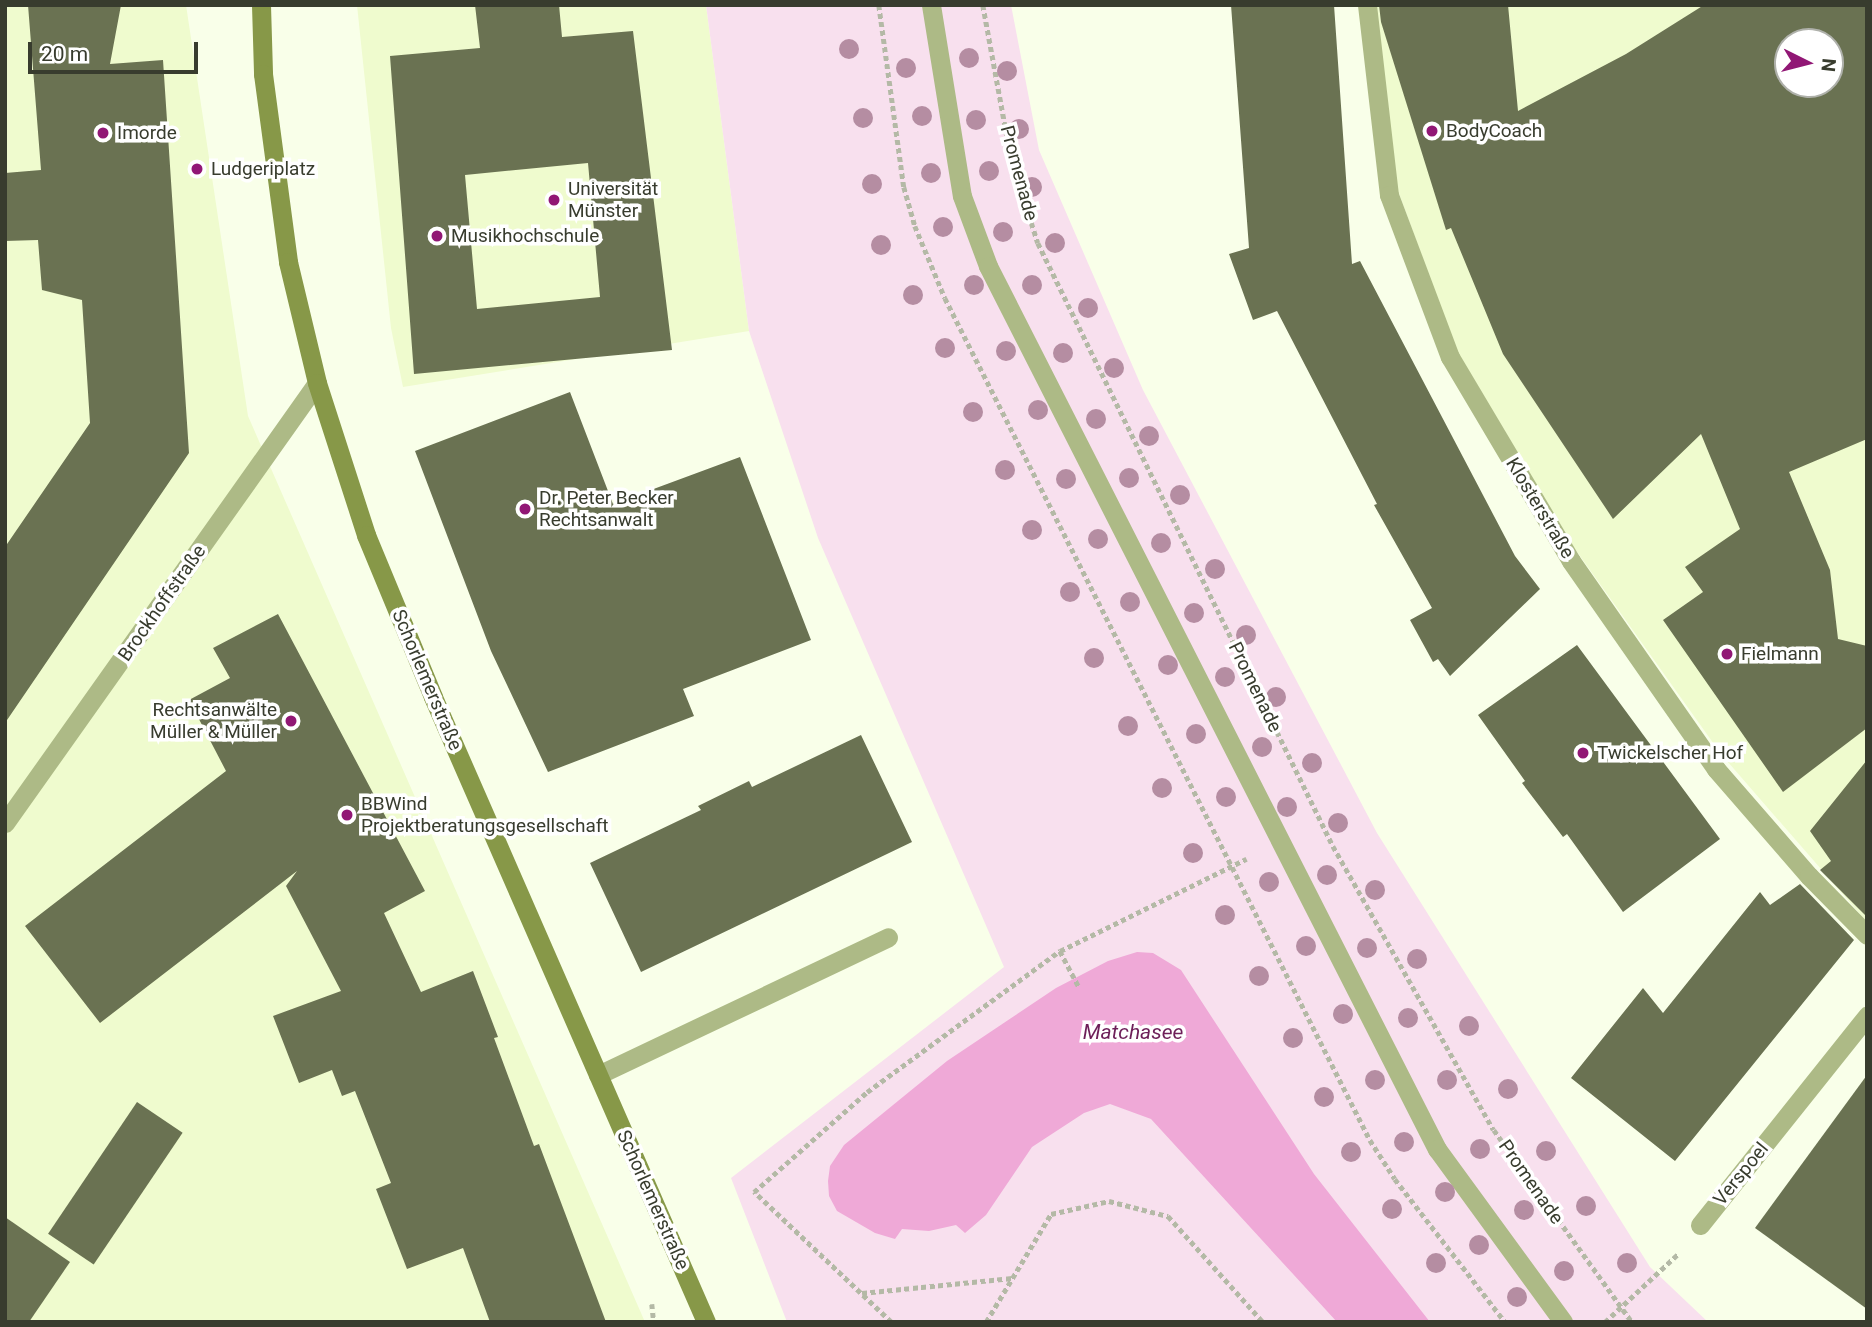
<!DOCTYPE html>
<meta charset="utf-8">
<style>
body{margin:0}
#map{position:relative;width:1872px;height:1327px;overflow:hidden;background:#f9ffe9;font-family:Roboto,sans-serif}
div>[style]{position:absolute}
.built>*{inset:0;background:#effbce}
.green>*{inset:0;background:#f8e0ee}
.water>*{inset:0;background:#efa9d7}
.building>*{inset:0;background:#6a7252;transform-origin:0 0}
.path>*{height:4.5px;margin-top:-2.25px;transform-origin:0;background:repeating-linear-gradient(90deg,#b4b9a6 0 5px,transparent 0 8.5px)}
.service>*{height:19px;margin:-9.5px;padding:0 9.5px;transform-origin:9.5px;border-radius:9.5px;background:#adba86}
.minor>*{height:19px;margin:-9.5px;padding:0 9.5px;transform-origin:9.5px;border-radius:9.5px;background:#adba86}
.secondary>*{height:19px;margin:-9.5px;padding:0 9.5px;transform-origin:9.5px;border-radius:9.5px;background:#879848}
.trees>*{width:20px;height:20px;margin:-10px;border-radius:50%;background:#b58da2}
.dots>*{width:19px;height:19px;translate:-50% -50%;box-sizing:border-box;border:4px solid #fff;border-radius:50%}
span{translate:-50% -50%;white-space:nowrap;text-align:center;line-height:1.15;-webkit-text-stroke:7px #fff;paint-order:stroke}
.poi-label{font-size:19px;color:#383c2e}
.left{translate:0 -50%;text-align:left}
.right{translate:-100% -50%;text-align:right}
.street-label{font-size:19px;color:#383c2e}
.water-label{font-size:21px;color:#6d1f59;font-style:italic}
.frame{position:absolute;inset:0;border:7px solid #383c2e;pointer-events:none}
.north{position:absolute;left:1774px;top:28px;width:70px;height:70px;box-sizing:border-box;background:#fff;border:2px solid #afb1ab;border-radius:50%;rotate:96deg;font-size:19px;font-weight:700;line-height:28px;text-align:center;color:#383c2e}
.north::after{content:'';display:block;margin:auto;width:24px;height:32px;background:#911775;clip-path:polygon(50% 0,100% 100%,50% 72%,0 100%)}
.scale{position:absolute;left:28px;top:42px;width:170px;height:32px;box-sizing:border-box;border:4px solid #383c2e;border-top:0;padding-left:9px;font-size:21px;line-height:24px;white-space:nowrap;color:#383c2e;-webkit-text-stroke:5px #fff;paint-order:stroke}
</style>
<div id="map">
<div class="built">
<div style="clip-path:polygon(5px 5px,186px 5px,248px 416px,645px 1322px,5px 1322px)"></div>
<div style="clip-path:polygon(357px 5px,706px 5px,749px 331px,403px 387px,391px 328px)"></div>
<div style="clip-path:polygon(evenodd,1376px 5px,1867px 5px,1867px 922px,1721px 754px,1575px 549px,1456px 349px,1397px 188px,1376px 5px,1788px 42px,1830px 42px,1830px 84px,1788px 84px,1788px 42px)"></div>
</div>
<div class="green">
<div style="clip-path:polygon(706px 5px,1011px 5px,1039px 150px,1143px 390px,1377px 833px,1650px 1267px,1708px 1322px,787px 1322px,731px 1178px,1004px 967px,818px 538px,749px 331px)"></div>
</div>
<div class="water">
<div style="clip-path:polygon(1137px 952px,1153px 953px,1181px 970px,1314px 1174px,1430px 1322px,1337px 1322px,1151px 1119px,1110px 1104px,1084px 1113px,1032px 1147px,986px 1215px,965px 1233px,956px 1225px,929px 1231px,902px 1229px,895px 1239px,875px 1233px,837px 1211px,829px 1196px,828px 1181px,830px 1166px,844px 1145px,947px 1061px,1056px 988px,1108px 961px)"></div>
</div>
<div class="building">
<div style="clip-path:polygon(28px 5px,121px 5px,110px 64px,163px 60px,189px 453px,5px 723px,5px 547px,90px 423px,82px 300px,42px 290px,38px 240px,5px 241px,5px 173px,41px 170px)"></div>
<div style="clip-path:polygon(evenodd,475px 5px,559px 5px,562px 37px,633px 31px,672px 350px,414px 374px,390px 56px,480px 48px,475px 5px,588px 163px,600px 297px,477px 309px,465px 175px,588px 163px)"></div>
<div style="clip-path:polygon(1231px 5px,1334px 5px,1352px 264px,1360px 261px,1515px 556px,1540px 589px,1450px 676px,1438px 659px,1433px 662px,1410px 620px,1432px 608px,1374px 505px,1377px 504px,1277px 311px,1253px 320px,1229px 254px,1249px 248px)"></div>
<div style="clip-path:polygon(evenodd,1379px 5px,1508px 5px,1518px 111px,1626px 54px,1704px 5px,1867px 5px,1867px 439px,1789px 472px,1830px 570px,1838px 639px,1867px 646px,1867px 728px,1783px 792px,1663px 620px,1703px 592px,1685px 567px,1740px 529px,1701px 434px,1613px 519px,1503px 354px,1451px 228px,1446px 230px,1381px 22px,1379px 5px,1788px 42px,1830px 42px,1830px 84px,1788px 84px,1788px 42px)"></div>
<div style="clip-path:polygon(570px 392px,613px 504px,740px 457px,811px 640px,683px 689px,694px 716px,548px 772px,491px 651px,415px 451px)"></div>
<div style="clip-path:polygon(278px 614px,425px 891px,384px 913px,421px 992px,473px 971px,498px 1037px,494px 1038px,534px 1146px,539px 1144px,606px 1322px,490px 1322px,463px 1248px,407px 1269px,376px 1189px,391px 1183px,355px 1091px,342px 1096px,332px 1070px,299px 1083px,273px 1016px,341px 991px,286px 886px,297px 871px,100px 1023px,25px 926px,226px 771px,189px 700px,230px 678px,213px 648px)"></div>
<div style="clip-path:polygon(1577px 645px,1720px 839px,1623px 912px,1567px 834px,1563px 837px,1522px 783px,1525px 781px,1478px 715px)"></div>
<div style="clip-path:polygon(861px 735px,912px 842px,641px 972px,590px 863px,701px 810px,698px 806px,749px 781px,752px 787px)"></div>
<div style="clip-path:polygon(1867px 760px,1867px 917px,1820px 870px,1831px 861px,1810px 831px)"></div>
<div style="clip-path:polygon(1800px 884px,1854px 940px,1675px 1161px,1571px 1078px,1643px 988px,1663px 1013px,1760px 892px,1770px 905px)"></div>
<div style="clip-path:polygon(1867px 1075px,1867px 1309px,1755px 1228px)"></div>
<div style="left:137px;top:1102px;width:55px;height:159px;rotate:34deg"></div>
<div style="clip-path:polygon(5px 1217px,70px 1262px,29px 1322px,5px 1322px)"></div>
</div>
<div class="path">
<div style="left:879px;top:5px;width:184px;rotate:82.2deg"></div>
<div style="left:904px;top:187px;width:41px;rotate:74.2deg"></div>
<div style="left:915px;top:226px;width:78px;rotate:67.4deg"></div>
<div style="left:945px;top:298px;width:943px;rotate:63.22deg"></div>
<div style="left:1370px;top:1140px;width:46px;rotate:57.3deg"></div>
<div style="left:1395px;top:1179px;width:180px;rotate:52.4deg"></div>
<div style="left:983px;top:5px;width:156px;rotate:79.6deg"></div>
<div style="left:1011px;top:158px;width:89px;rotate:72.4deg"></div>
<div style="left:1038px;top:243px;width:671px;rotate:63.93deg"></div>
<div style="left:1333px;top:846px;width:326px;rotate:60.5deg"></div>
<div style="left:1494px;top:1130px;width:236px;rotate:54.3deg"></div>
<div style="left:1060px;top:951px;width:41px;rotate:62.2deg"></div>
<div style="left:862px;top:1293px;width:151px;rotate:-5.7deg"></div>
<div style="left:652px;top:1304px;width:18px;rotate:84deg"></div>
<div style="left:891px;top:1322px;width:189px;rotate:-136.5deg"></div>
<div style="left:754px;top:1192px;width:151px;rotate:-41.5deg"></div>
<div style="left:867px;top:1092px;width:239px;rotate:-36.2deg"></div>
<div style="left:1060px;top:951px;width:208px;rotate:-26.3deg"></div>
<div style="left:986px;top:1322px;width:126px;rotate:-59deg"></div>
<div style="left:1051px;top:1214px;width:59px;rotate:-12.6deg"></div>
<div style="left:1109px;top:1201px;width:61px;rotate:14.3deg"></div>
<div style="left:1168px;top:1216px;width:142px;rotate:48.1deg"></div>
<div style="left:1605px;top:1322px;width:100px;rotate:-43deg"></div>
</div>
<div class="service">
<div style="left:931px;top:5px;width:193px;rotate:80.8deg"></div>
<div style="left:962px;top:196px;width:75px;rotate:69.6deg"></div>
<div style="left:988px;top:266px;width:991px;rotate:63.05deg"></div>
<div style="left:1437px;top:1149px;width:214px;rotate:53.9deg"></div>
<div style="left:598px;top:1075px;width:321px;rotate:-25.4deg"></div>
</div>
<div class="minor">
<div style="left:1367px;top:5px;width:191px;rotate:83.4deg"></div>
<div style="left:1389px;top:195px;width:173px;rotate:69.4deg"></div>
<div style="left:1450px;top:357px;width:237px;rotate:59.3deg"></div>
<div style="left:1571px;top:561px;width:254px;rotate:55.1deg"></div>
<div style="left:1716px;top:769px;width:142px;rotate:49deg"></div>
<div style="left:1809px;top:876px;width:83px;rotate:45.5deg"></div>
<div style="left:5px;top:823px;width:539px;rotate:-54.66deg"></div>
<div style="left:1700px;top:1225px;width:268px;rotate:-51.4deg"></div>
</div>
<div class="secondary">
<div style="left:261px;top:5px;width:69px;rotate:88.3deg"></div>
<div style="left:263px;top:74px;width:190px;rotate:82.4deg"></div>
<div style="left:288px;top:262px;width:124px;rotate:76.5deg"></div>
<div style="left:317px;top:383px;width:160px;rotate:72.1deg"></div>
<div style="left:366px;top:535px;width:175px;rotate:67.5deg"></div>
<div style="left:433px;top:697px;width:682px;rotate:66.4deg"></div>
</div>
<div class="trees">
<div style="left:849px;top:49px"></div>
<div style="left:969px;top:58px"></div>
<div style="left:906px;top:68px"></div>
<div style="left:1007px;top:71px"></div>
<div style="left:922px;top:116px"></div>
<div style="left:863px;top:118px"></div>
<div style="left:976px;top:120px"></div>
<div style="left:1019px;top:129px"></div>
<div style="left:989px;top:171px"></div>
<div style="left:931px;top:173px"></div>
<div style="left:872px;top:184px"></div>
<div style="left:1032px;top:187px"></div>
<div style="left:943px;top:227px"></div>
<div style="left:1003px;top:232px"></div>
<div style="left:1055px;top:243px"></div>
<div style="left:881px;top:245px"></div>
<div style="left:974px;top:285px"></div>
<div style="left:1032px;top:285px"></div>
<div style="left:913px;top:295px"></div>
<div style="left:1088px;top:308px"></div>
<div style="left:945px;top:348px"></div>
<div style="left:1006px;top:351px"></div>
<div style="left:1063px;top:353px"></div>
<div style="left:1114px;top:368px"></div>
<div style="left:1038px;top:410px"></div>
<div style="left:973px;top:412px"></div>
<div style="left:1096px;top:419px"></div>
<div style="left:1149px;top:436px"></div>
<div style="left:1005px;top:470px"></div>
<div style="left:1129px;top:478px"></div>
<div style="left:1066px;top:479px"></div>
<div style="left:1180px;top:495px"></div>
<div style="left:1032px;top:530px"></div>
<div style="left:1098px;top:539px"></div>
<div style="left:1161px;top:543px"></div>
<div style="left:1215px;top:569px"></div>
<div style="left:1070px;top:592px"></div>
<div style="left:1130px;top:602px"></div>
<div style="left:1194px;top:613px"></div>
<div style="left:1246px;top:635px"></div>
<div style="left:1094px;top:658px"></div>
<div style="left:1168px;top:665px"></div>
<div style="left:1225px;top:677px"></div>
<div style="left:1276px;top:697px"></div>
<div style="left:1128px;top:726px"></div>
<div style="left:1196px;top:734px"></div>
<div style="left:1262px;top:747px"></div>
<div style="left:1312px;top:763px"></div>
<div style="left:1162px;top:788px"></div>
<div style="left:1226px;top:797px"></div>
<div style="left:1287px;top:807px"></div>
<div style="left:1338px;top:823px"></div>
<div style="left:1193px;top:853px"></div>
<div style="left:1327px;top:875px"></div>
<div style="left:1269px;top:882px"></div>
<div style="left:1375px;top:890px"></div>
<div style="left:1225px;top:915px"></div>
<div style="left:1306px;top:946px"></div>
<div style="left:1367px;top:948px"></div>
<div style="left:1417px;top:959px"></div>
<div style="left:1259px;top:976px"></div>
<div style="left:1343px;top:1014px"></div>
<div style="left:1408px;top:1018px"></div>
<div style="left:1469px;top:1026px"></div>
<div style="left:1293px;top:1038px"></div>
<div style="left:1375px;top:1080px"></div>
<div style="left:1447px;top:1080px"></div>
<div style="left:1508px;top:1089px"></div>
<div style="left:1324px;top:1097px"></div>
<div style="left:1404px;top:1142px"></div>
<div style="left:1480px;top:1149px"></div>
<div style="left:1546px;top:1151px"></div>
<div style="left:1351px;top:1152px"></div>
<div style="left:1445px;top:1192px"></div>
<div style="left:1586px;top:1206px"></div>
<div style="left:1392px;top:1209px"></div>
<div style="left:1524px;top:1210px"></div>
<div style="left:1479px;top:1245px"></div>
<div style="left:1436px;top:1263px"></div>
<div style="left:1627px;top:1263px"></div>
<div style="left:1564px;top:1271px"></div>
<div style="left:1517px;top:1297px"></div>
</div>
<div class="dots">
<div style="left:1432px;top:131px;background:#911775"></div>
<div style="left:103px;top:133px;background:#911775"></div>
<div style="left:197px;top:169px;background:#911775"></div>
<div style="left:554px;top:200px;background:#911775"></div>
<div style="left:437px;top:236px;background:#911775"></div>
<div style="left:525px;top:509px;background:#911775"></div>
<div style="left:1727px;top:654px;background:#911775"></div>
<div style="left:291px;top:721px;background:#911775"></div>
<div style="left:1583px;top:753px;background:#911775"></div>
<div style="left:347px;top:815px;background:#911775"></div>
</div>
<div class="poi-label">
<span class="left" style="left:1446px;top:131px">BodyCoach</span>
<span class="left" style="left:117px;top:133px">Imorde</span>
<span class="left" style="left:211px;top:169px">Ludgeriplatz</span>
<span class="left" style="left:568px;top:200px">Universität<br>Münster</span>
<span class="left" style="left:451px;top:236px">Musikhochschule</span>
<span class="left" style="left:539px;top:509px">Dr. Peter Becker<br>Rechtsanwalt</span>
<span class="left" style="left:1741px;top:654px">Fielmann</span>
<span class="right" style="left:277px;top:721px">Rechtsanwälte<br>Müller &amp; Müller</span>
<span class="left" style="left:1597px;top:753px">Twickelscher Hof</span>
<span class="left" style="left:361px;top:815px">BBWind<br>Projektberatungsgesellschaft</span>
</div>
<div class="street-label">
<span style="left:1019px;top:173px;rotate:75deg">Promenade</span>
<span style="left:1540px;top:508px;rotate:59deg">Klosterstraße</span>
<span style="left:162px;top:603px;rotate:-55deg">Brockhoffstraße</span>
<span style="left:427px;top:680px;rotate:67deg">Schorlemerstraße</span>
<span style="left:1255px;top:687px;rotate:64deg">Promenade</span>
<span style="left:1741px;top:1174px;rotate:-51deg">Verspoel</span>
<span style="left:1531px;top:1182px;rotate:55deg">Promenade</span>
<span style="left:653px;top:1200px;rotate:66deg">Schorlemerstraße</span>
</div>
<div class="water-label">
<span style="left:1133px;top:1032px">Matchasee</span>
</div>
<div class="frame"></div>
<div class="north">N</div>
<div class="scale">20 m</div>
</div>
